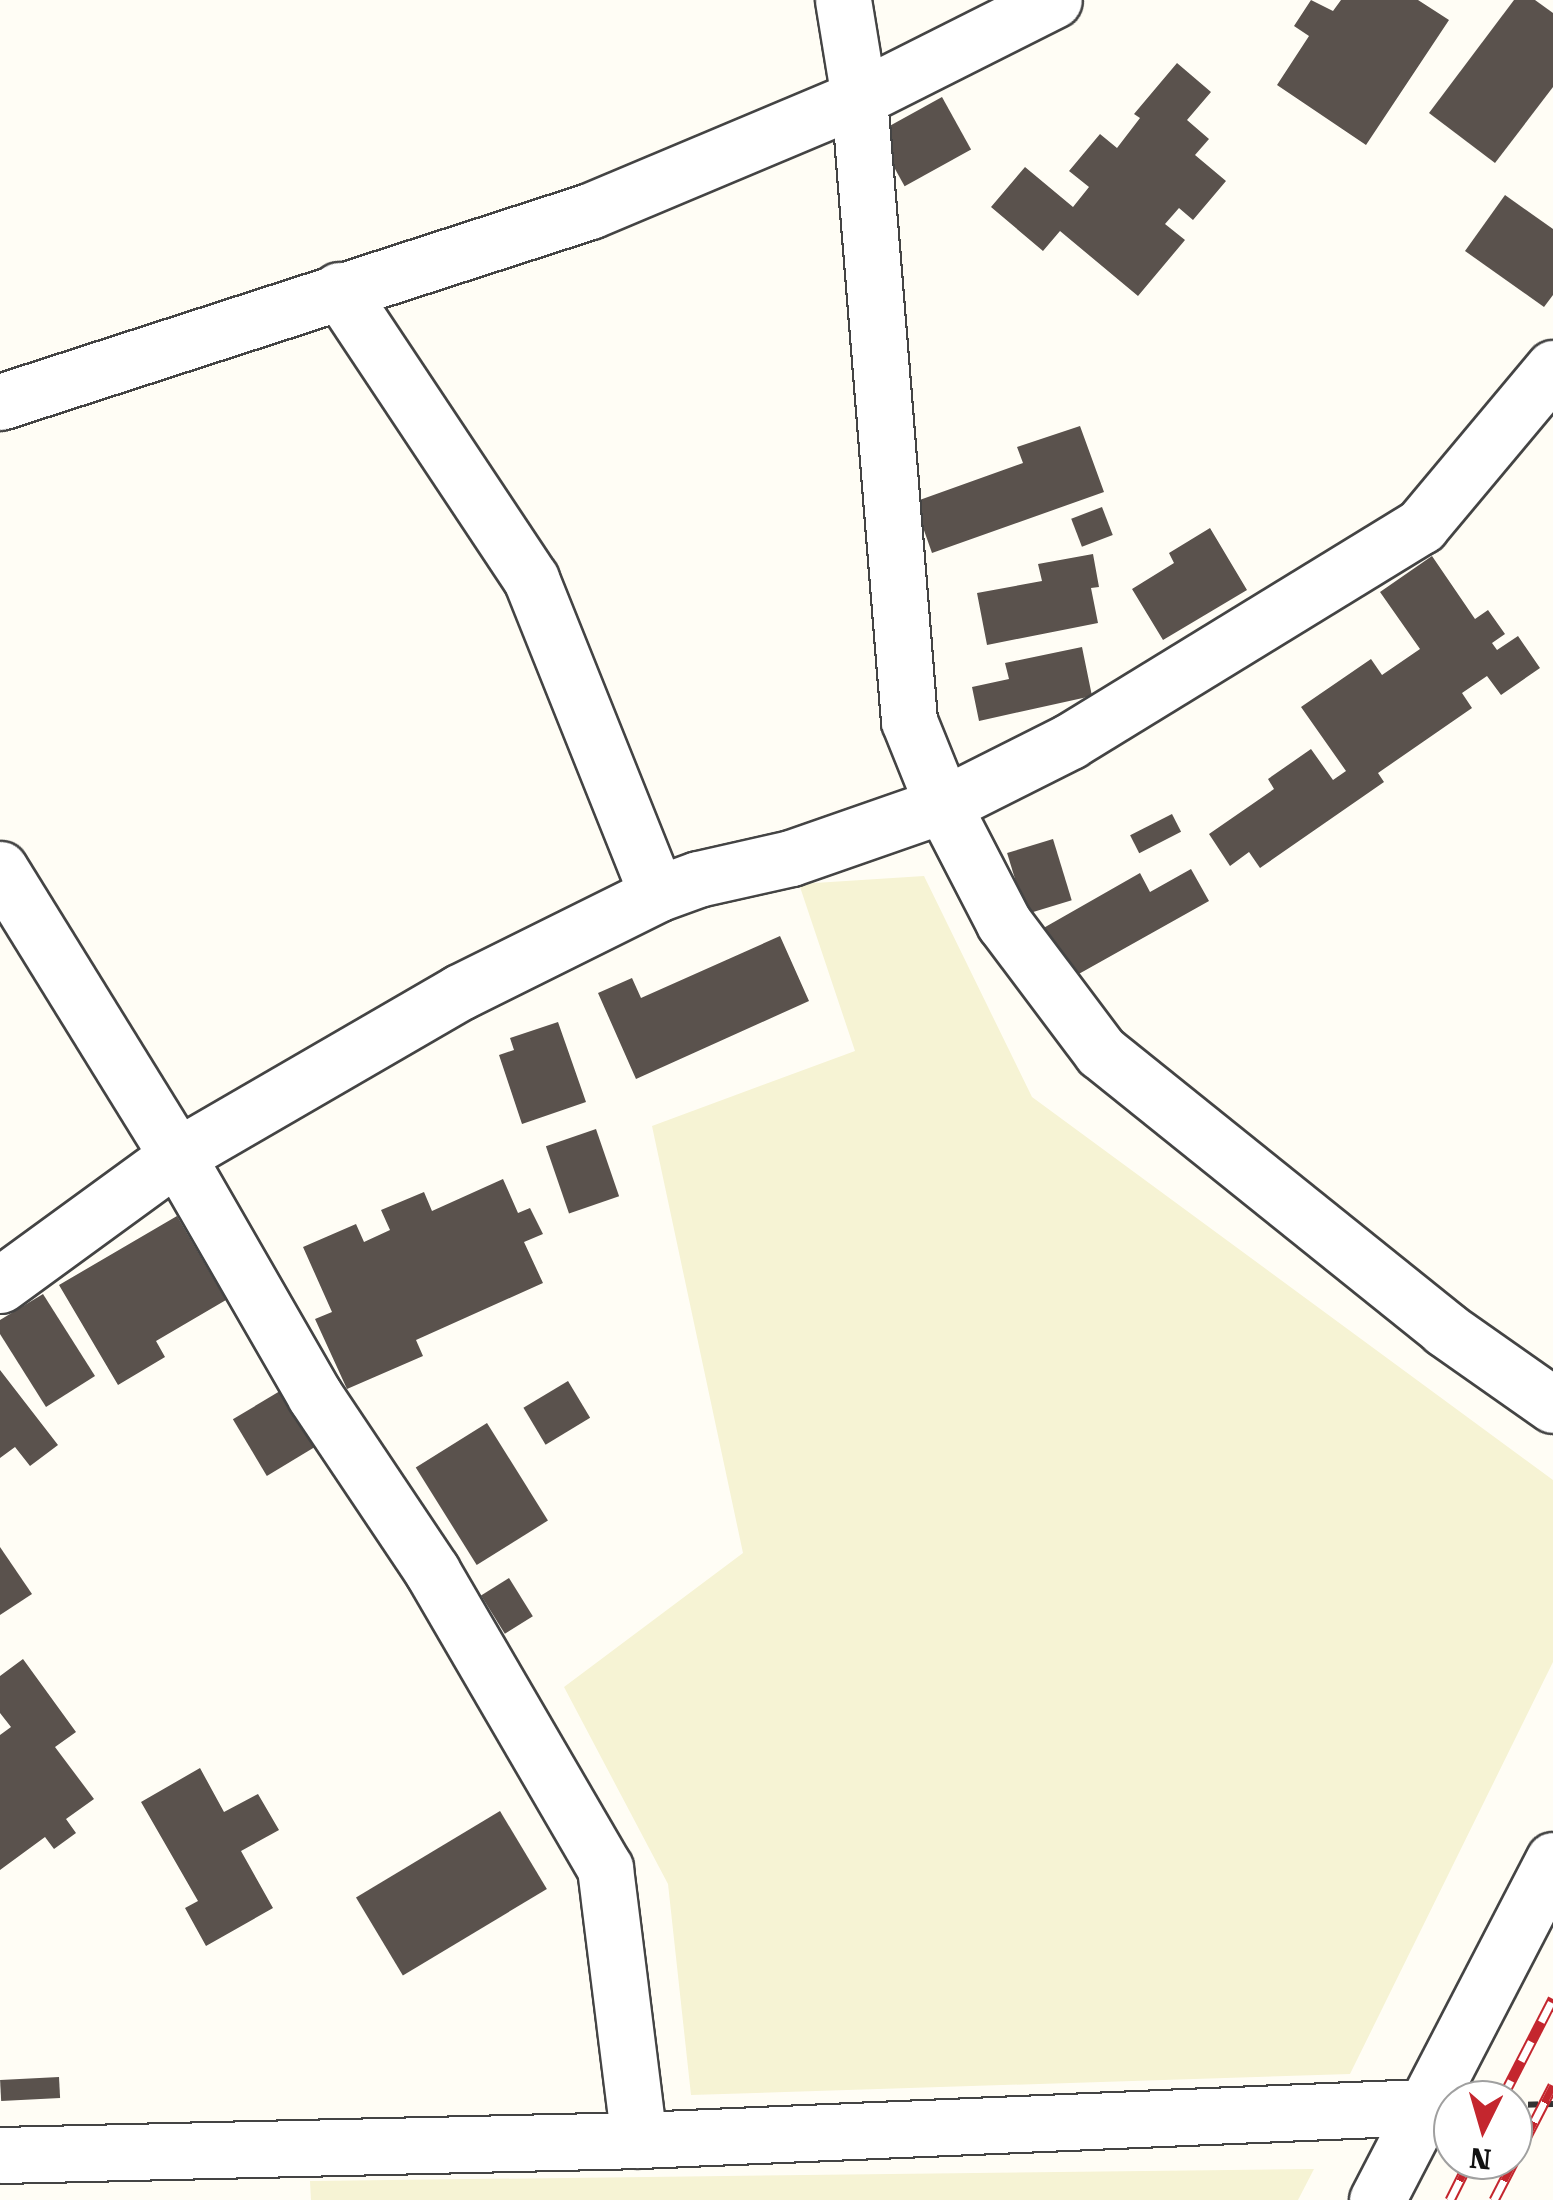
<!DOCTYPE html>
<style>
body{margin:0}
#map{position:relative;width:1553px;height:2200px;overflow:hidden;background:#fffdf5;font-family:"Roboto Serif",serif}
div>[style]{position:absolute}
.farmland>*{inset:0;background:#f6f3d4}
.building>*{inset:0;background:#5a524d;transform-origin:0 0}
.path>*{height:6px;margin-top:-3px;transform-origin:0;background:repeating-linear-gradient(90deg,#333 0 10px,transparent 0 15px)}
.roads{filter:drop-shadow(2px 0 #444) drop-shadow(-2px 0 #444) drop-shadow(0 2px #444) drop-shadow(0 -2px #444)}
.minor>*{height:55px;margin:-27.5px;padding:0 27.5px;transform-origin:27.5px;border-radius:27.5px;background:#fff}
.rail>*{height:11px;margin-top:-5.5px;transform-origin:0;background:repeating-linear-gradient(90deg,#fff 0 22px,#c4262e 0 44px);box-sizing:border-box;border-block:2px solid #c4262e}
span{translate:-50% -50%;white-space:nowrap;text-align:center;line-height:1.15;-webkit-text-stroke:10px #fff;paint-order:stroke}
.north{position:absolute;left:1433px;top:2080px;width:100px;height:100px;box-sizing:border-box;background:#fff;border:2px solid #a0a0a0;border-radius:50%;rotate:185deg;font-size:28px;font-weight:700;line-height:40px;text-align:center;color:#111}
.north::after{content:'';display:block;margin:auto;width:35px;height:45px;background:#c4262e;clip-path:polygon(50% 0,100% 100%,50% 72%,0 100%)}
</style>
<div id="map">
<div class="farmland">
<div style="clip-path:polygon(924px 876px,1032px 1097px,1553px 1480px,1553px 1662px,1350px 2074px,691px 2095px,668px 1884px,564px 1687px,743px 1553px,652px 1126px,855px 1051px,799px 884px)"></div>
<div style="clip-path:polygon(1314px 2169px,1298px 2200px,311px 2200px,310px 2181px)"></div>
</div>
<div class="building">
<div style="clip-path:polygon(1311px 0,1333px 11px,1341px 0,1418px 0,1449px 20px,1366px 145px,1277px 85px,1309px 36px,1294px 26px)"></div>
<div style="clip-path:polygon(1514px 0,1535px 0,1553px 13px,1553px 87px,1495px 163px,1429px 113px)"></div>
<div style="clip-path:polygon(1177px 63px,1211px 92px,1187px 120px,1209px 139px,1195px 155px,1226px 181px,1193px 220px,1179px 208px,1165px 224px,1185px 240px,1138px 296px,1060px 231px,1043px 251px,991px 207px,1025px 167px,1073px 207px,1089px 187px,1069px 171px,1100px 134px,1117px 148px,1140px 118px,1134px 114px)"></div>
<div style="left:942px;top:97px;width:60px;height:76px;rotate:61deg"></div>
<div style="clip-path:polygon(1505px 195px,1553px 229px,1553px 295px,1544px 307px,1465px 251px)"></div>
<div style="clip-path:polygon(1080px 426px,1104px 492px,932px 553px,914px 502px,1023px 463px,1017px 447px)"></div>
<div style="left:1102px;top:507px;width:30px;height:33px;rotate:69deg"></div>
<div style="clip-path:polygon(1210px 528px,1247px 590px,1163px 640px,1132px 589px,1174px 563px,1169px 553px)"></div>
<div style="clip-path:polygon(1093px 554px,1099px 587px,1091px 588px,1098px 623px,987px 645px,977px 593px,1042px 581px,1038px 564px)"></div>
<div style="clip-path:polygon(1432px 556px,1475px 619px,1488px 610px,1505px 634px,1492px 643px,1497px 650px,1518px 636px,1540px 668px,1501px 695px,1487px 676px,1462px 693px,1472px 708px,1378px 773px,1384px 782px,1260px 868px,1249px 852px,1230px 866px,1209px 834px,1274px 789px,1268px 779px,1311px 749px,1333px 780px,1346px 771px,1301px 707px,1371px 659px,1382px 675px,1420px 649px,1380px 592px)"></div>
<div style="clip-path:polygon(1082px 647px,1092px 696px,979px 721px,972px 687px,1009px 679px,1005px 663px)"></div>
<div style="left:1172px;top:814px;width:20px;height:47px;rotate:63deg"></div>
<div style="left:1053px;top:839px;width:64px;height:48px;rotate:73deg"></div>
<div style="clip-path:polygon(1191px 869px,1209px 901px,1068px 980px,1040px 930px,1140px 873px,1150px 892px)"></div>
<div style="clip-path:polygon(780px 936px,809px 1001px,636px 1079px,598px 993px,632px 978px,641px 998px)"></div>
<div style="clip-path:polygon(558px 1022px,586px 1102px,522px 1124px,499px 1055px,514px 1050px,510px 1038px)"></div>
<div style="left:596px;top:1129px;width:71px;height:53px;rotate:71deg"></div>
<div style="clip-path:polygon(503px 1179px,518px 1213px,530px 1208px,543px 1234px,524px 1242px,543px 1283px,416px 1340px,423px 1356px,347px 1389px,315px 1319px,332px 1312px,303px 1247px,356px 1224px,364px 1242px,390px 1230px,381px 1210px,424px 1192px,432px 1211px)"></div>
<div style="clip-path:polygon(177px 1216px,226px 1300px,156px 1341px,165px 1357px,118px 1385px,59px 1285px)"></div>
<div style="clip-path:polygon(43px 1294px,95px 1376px,46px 1407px,0 1334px,0 1320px)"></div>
<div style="clip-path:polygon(0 1370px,58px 1445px,30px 1466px,15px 1447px,0 1458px)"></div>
<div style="left:568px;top:1381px;width:43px;height:52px;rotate:59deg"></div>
<div style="left:280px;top:1391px;width:66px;height:55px;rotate:59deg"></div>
<div style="left:487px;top:1423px;width:115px;height:84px;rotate:58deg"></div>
<div style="clip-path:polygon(0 1547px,32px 1594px,0 1615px)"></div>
<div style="left:509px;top:1578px;width:45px;height:33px;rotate:58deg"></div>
<div style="clip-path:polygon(23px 1659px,76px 1732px,55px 1747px,94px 1799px,66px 1819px,76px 1833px,54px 1849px,45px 1837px,0 1870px,0 1735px,11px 1727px,0 1713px,0 1676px)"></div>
<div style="clip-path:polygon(200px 1768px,224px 1812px,258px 1794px,279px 1830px,241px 1851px,273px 1908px,206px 1946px,185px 1908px,198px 1901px,141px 1802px)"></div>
<div style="left:500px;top:1811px;width:91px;height:168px;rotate:59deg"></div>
<div style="left:59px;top:2077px;width:21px;height:59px;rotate:87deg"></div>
</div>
<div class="path">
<div style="left:1513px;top:2105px;width:40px;rotate:-1.4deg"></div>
</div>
<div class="roads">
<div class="minor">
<div style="left:843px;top:0;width:99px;rotate:80.7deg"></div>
<div style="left:859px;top:98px;width:625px;rotate:85.41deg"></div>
<div style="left:909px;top:721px;width:91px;rotate:68deg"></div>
<div style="left:943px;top:805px;width:133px;rotate:62.7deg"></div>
<div style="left:1004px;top:923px;width:161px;rotate:53.1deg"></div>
<div style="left:1101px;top:1052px;width:442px;rotate:38.8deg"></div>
<div style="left:1445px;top:1329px;width:132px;rotate:35.1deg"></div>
<div style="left:339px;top:290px;width:347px;rotate:56.4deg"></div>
<div style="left:531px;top:579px;width:339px;rotate:68.2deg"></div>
<div style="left:0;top:402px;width:620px;rotate:-17.94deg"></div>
<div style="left:590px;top:211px;width:292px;rotate:-22.8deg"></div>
<div style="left:859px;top:98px;width:218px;rotate:-26.7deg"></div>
<div style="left:0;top:869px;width:337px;rotate:58.3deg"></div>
<div style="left:177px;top:1156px;width:277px;rotate:60.1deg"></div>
<div style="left:315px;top:1396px;width:211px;rotate:56.2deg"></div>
<div style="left:432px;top:1571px;width:344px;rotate:59.8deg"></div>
<div style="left:605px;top:1868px;width:274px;rotate:82.9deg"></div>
<div style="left:0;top:1285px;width:219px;rotate:-36.1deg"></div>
<div style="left:177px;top:1156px;width:327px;rotate:-30.1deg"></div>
<div style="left:460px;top:992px;width:220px;rotate:-26.4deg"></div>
<div style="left:657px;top:894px;width:44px;rotate:-20.1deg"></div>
<div style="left:698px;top:879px;width:95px;rotate:-12.7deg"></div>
<div style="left:791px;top:858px;width:161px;rotate:-19.2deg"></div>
<div style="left:943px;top:805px;width:142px;rotate:-26.7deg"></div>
<div style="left:1070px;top:741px;width:412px;rotate:-31.5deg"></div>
<div style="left:1421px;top:526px;width:206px;rotate:-50.1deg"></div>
<div style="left:0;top:2155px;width:639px;rotate:-1.34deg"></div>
<div style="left:639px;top:2140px;width:786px;rotate:-2.41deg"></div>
<div style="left:1377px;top:2200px;width:383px;rotate:-62.6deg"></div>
</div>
</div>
<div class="rail">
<div style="left:1501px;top:2100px;width:114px;rotate:-62.8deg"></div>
<div style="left:1450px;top:2200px;width:45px;rotate:-63.4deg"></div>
<div style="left:1494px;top:2200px;width:129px;rotate:-62.8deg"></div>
</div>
<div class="north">N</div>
</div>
